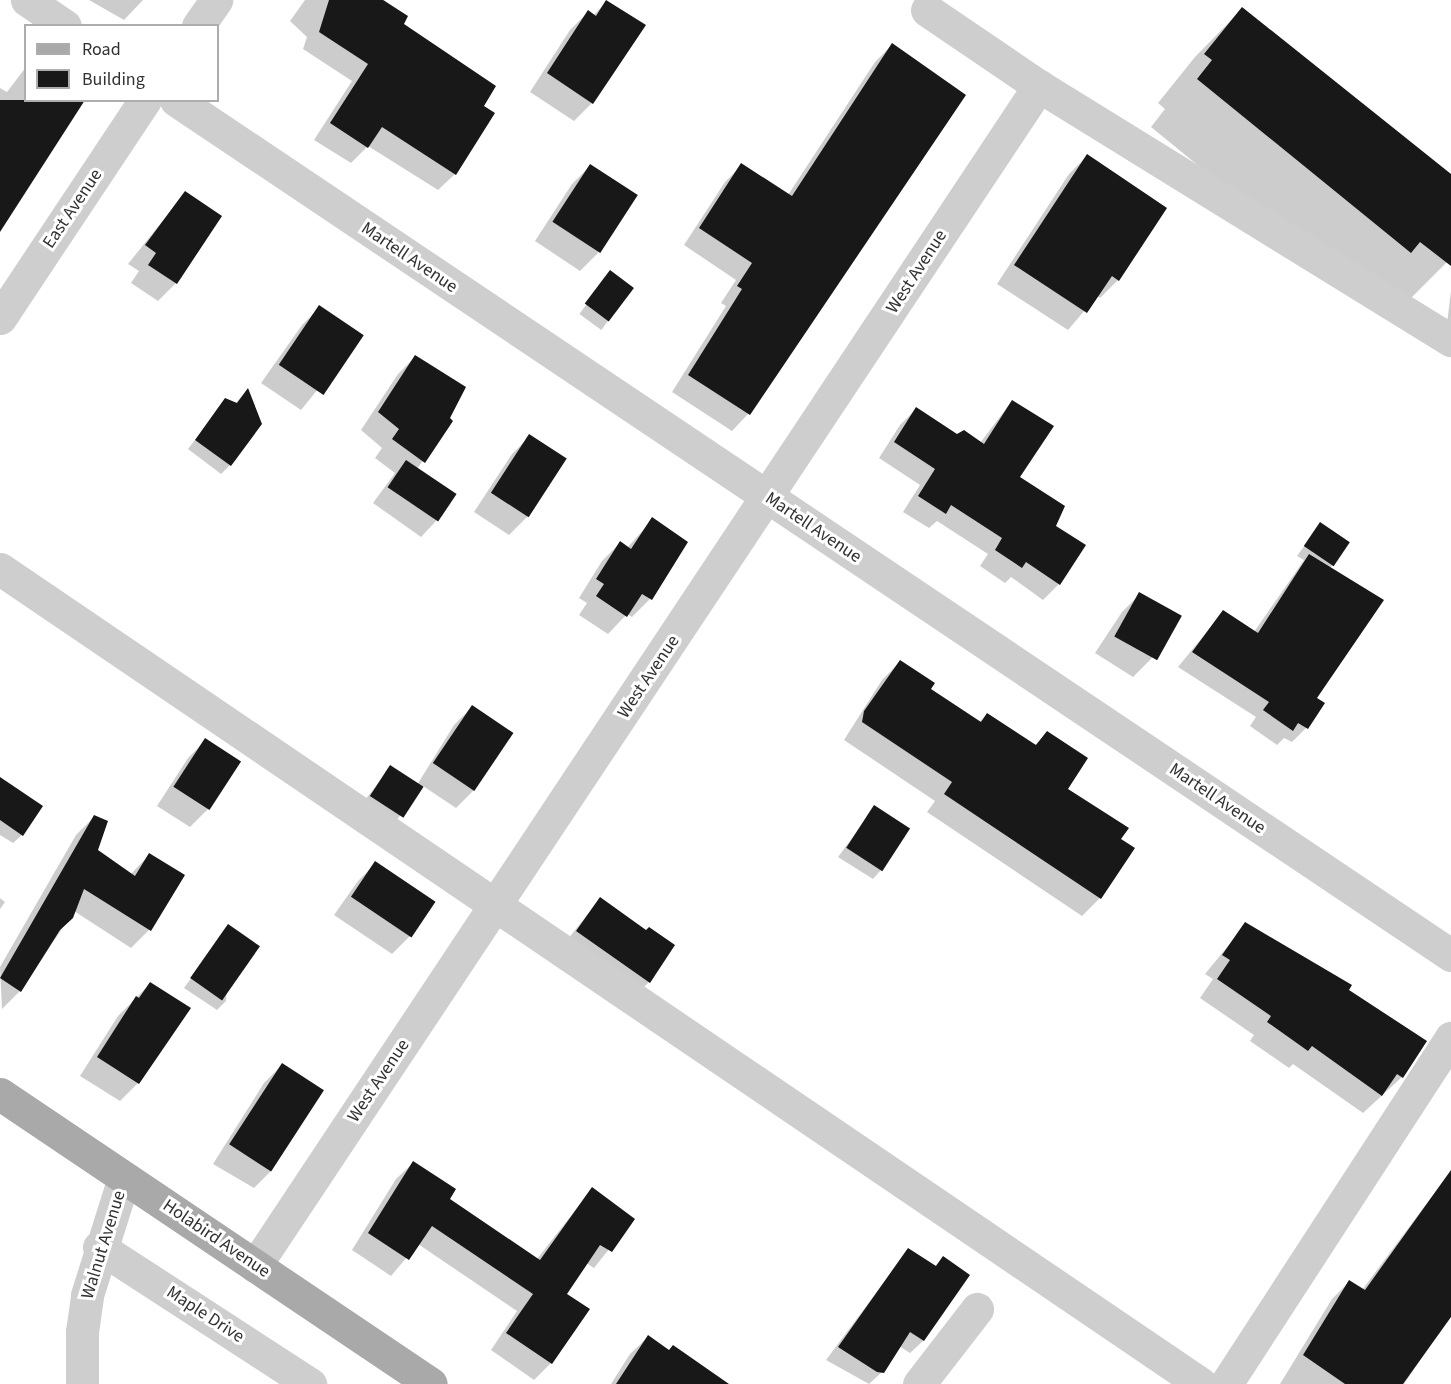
<!DOCTYPE html>
<style>
body{margin:0}
#map{position:relative;width:1451px;height:1384px;overflow:hidden;background:#fff;font-family:"Source Sans 3",sans-serif}
div>[style]{position:absolute}
.shadow>*{inset:0;background:#0003;transform-origin:0 0}
.building>*{inset:0;background:#181818;transform-origin:0 0}
.minor>*{height:33px;margin:-16.5px;padding:0 16.5px;transform-origin:16.5px;border-radius:16.5px;background:#cecece}
.major>*{height:33px;margin:-16.5px;padding:0 16.5px;transform-origin:16.5px;border-radius:16.5px;background:#a9a9a9}
span{translate:-50% -50%;white-space:nowrap;text-align:center;line-height:1.15;-webkit-text-stroke:6px #fff;paint-order:stroke}
.street-label{font-size:18px;color:#313131}
.legend{position:absolute;left:24px;top:24px;width:195px;height:78px;box-sizing:border-box;background:#fff;border:2px solid #adadad;margin:0;padding:8px 10px;list-style:none;font-size:18px;color:#313131}
.legend li{display:flex;align-items:center;gap:12px;height:30px}
.legend b{width:30px;border:2px solid #adadad}
</style>
<div id="map">
<div class="shadow">
<div style="clip-path:polygon(89px 0,143px 0,124px 20px)"></div>
<div style="clip-path:polygon(305px 0,384px 0,406px 16px,402px 24px,481px 106px,455px 174px,438px 190px,368px 146px,351px 163px,314px 140px,352px 81px,303px 49px,307px 37px,290px 21px)"></div>
<div style="clip-path:polygon(607px 1px,592px 103px,574px 121px,530px 92px,570px 30px,588px 12px,593px 16px)"></div>
<div style="clip-path:polygon(1242px 9px,1451px 175px,1451px 258px,1399px 310px,1362px 299px,1151px 127px,1165px 109px,1158px 103px,1195px 57px)"></div>
<div style="clip-path:polygon(892px 45px,964px 96px,748px 414px,732px 431px,672px 392px,726px 306px,721px 303px,736px 280px,684px 245px,725px 182px,742px 165px,788px 195px,875px 62px)"></div>
<div style="clip-path:polygon(26px 67px,26px 100px,0 230px,0 88px,7px 92px)"></div>
<div style="clip-path:polygon(1087px 156px,1118px 280px,1100px 298px,1097px 296px,1068px 330px,997px 284px,1069px 174px)"></div>
<div style="clip-path:polygon(590px 166px,598px 253px,580px 271px,535px 241px,572px 184px)"></div>
<div style="clip-path:polygon(185px 193px,176px 283px,158px 301px,131px 283px,139px 271px,128px 264px)"></div>
<div style="left:610px;top:272px;width:27px;height:52px;rotate:36deg"></div>
<div style="clip-path:polygon(1451px 291px,1451px 333px,1446px 332px)"></div>
<div style="clip-path:polygon(320px 307px,362px 335px,301px 410px,261px 383px,302px 325px)"></div>
<div style="clip-path:polygon(416px 356px,451px 421px,417px 469px,436px 521px,421px 537px,373px 503px,395px 473px,375px 458px,382px 448px,361px 430px,398px 374px)"></div>
<div style="clip-path:polygon(247px 390px,230px 465px,221px 474px,188px 449px,218px 410px,235px 404px)"></div>
<div style="clip-path:polygon(1012px 401px,1018px 478px,1054px 526px,1059px 584px,1043px 600px,1011px 577px,1005px 583px,980px 566px,988px 554px,937px 521px,929px 528px,903px 512px,920px 485px,879px 458px,900px 425px,916px 409px,957px 436px,980px 443px)"></div>
<div style="clip-path:polygon(530px 436px,527px 517px,509px 535px,474px 512px,512px 454px)"></div>
<div style="clip-path:polygon(653px 519px,686px 542px,650px 599px,632px 617px,627px 614px,608px 634px,579px 615px,587px 603px,579px 598px,602px 561px,620px 543px,627px 548px)"></div>
<div style="clip-path:polygon(1320px 524px,1334px 564px,1330px 568px,1315px 699px,1306px 728px,1292px 742px,1284px 738px,1277px 745px,1250px 726px,1256px 717px,1178px 667px,1223px 612px,1254px 632px,1304px 560px,1297px 556px)"></div>
<div style="clip-path:polygon(1140px 594px,1180px 616px,1151px 659px,1133px 677px,1095px 653px,1122px 612px)"></div>
<div style="clip-path:polygon(900px 662px,929px 689px,979px 722px,987px 715px,1034px 746px,1047px 733px,1066px 789px,1119px 840px,1100px 898px,1082px 916px,927px 812px,935px 801px,844px 740px,882px 680px)"></div>
<div style="clip-path:polygon(472px 707px,474px 790px,456px 808px,423px 786px,392px 826px,361px 805px,391px 767px,417px 785px,454px 725px)"></div>
<div style="clip-path:polygon(206px 740px,208px 809px,190px 827px,157px 806px,188px 758px)"></div>
<div style="clip-path:polygon(0 779px,22px 835px,13px 843px,0 835px)"></div>
<div style="clip-path:polygon(875px 807px,881px 870px,873px 879px,838px 857px)"></div>
<div style="clip-path:polygon(94px 817px,96px 850px,130px 875px,149px 855px,149px 930px,131px 948px,74px 911px,20px 991px,2px 1009px,0 967px,76px 835px)"></div>
<div style="clip-path:polygon(376px 863px,410px 936px,392px 954px,334px 915px,358px 881px)"></div>
<div style="clip-path:polygon(0 898px,5px 902px,0 909px)"></div>
<div style="clip-path:polygon(600px 899px,646px 932px,649px 982px,631px 1000px,559px 950px)"></div>
<div style="clip-path:polygon(1246px 924px,1347px 990px,1402px 1077px,1363px 1113px,1293px 1064px,1289px 1068px,1250px 1041px,1254px 1035px,1200px 998px,1213px 979px,1205px 974px)"></div>
<div style="clip-path:polygon(229px 926px,226px 1001px,217px 1010px,184px 988px)"></div>
<div style="clip-path:polygon(150px 984px,189px 1008px,138px 1083px,120px 1101px,80px 1076px,118px 1016px)"></div>
<div style="clip-path:polygon(282px 1065px,322px 1091px,272px 1170px,254px 1188px,213px 1164px,264px 1083px)"></div>
<div style="clip-path:polygon(413px 1163px,448px 1199px,537px 1259px,592px 1189px,633px 1219px,594px 1268px,586px 1263px,565px 1295px,551px 1363px,534px 1380px,491px 1350px,517px 1311px,418px 1244px,391px 1276px,352px 1250px,396px 1179px)"></div>
<div style="clip-path:polygon(1451px 1171px,1451px 1314px,1404px 1384px,1280px 1384px,1332px 1299px,1349px 1282px,1362px 1290px)"></div>
<div style="clip-path:polygon(908px 1250px,934px 1267px,943px 1258px,968px 1275px,923px 1341px,910px 1353px,899px 1346px,882px 1372px,869px 1384px,826px 1360px)"></div>
<div style="clip-path:polygon(648px 1337px,669px 1352px,726px 1384px,611px 1384px,630px 1354px)"></div>
</div>
<div class="building">
<div style="clip-path:polygon(329px 0,383px 0,408px 16px,404px 24px,496px 86px,484px 106px,495px 113px,456px 175px,382px 127px,368px 148px,330px 123px,368px 64px,319px 32px)"></div>
<div style="clip-path:polygon(606px 0,646px 25px,593px 104px,547px 73px,588px 10px,596px 16px)"></div>
<div style="clip-path:polygon(1242px 7px,1451px 174px,1451px 266px,1420px 242px,1411px 253px,1197px 79px,1212px 60px,1204px 54px)"></div>
<div style="clip-path:polygon(892px 43px,966px 95px,750px 415px,688px 375px,742px 289px,737px 286px,752px 263px,699px 228px,741px 163px,792px 196px)"></div>
<div style="clip-path:polygon(0 100px,85px 100px,0 232px)"></div>
<div style="clip-path:polygon(1087px 154px,1167px 208px,1119px 281px,1112px 276px,1087px 313px,1014px 265px)"></div>
<div style="left:590px;top:164px;width:57px;height:69px;rotate:33deg"></div>
<div style="clip-path:polygon(185px 191px,222px 216px,177px 284px,148px 265px,156px 253px,145px 245px)"></div>
<div style="left:610px;top:270px;width:30px;height:42px;rotate:37deg"></div>
<div style="left:319px;top:305px;width:54px;height:72px;rotate:34deg"></div>
<div style="clip-path:polygon(415px 355px,466px 387px,450px 418px,453px 421px,425px 463px,392px 439px,399px 429px,378px 412px)"></div>
<div style="clip-path:polygon(248px 388px,262px 424px,231px 466px,195px 440px,225px 398px,237px 403px)"></div>
<div style="clip-path:polygon(1012px 400px,1054px 426px,1020px 477px,1065px 506px,1056px 526px,1086px 545px,1060px 585px,1026px 562px,1022px 568px,995px 550px,1002px 538px,951px 505px,946px 514px,918px 496px,935px 469px,894px 442px,916px 407px,957px 434px,964px 430px,984px 444px)"></div>
<div style="left:529px;top:434px;width:45px;height:70px;rotate:33deg"></div>
<div style="left:406px;top:460px;width:61px;height:33px;rotate:34deg"></div>
<div style="clip-path:polygon(652px 517px,688px 542px,652px 600px,642px 594px,627px 617px,596px 596px,604px 584px,596px 579px,620px 541px,631px 549px)"></div>
<div style="left:1320px;top:522px;width:36px;height:29px;rotate:34deg"></div>
<div style="clip-path:polygon(1309px 554px,1384px 600px,1317px 698px,1325px 703px,1308px 729px,1298px 723px,1293px 731px,1263px 710px,1269px 702px,1192px 652px,1223px 610px,1258px 633px)"></div>
<div style="left:1139px;top:592px;width:49px;height:51px;rotate:29deg"></div>
<div style="clip-path:polygon(900px 660px,935px 683px,931px 689px,981px 722px,987px 713px,1036px 745px,1047px 731px,1088px 758px,1068px 789px,1129px 828px,1121px 839px,1135px 848px,1101px 899px,944px 794px,952px 782px,862px 722px,864px 711px)"></div>
<div style="left:472px;top:705px;width:50px;height:70px;rotate:34deg"></div>
<div style="left:205px;top:738px;width:43px;height:58px;rotate:33deg"></div>
<div style="left:390px;top:765px;width:40px;height:37px;rotate:33deg"></div>
<div style="clip-path:polygon(0 777px,43px 806px,23px 836px,0 820px)"></div>
<div style="left:874px;top:805px;width:43px;height:51px;rotate:33deg"></div>
<div style="clip-path:polygon(94px 815px,108px 821px,98px 850px,135px 876px,149px 853px,185px 875px,151px 931px,84px 889px,73px 918px,60px 930px,21px 992px,0 978px)"></div>
<div style="left:375px;top:861px;width:73px;height:43px;rotate:34deg"></div>
<div style="clip-path:polygon(600px 897px,646px 930px,649px 927px,675px 945px,650px 983px,576px 931px)"></div>
<div style="clip-path:polygon(1245px 922px,1352px 985px,1349px 990px,1427px 1041px,1403px 1078px,1397px 1074px,1382px 1096px,1312px 1046px,1308px 1051px,1267px 1022px,1271px 1016px,1217px 979px,1230px 960px,1222px 955px)"></div>
<div style="left:228px;top:924px;width:39px;height:66px;rotate:35deg"></div>
<div style="clip-path:polygon(150px 982px,191px 1008px,139px 1084px,97px 1057px,136px 996px,139px 998px)"></div>
<div style="left:282px;top:1063px;width:50px;height:97px;rotate:33deg"></div>
<div style="clip-path:polygon(413px 1161px,456px 1189px,450px 1199px,540px 1260px,592px 1187px,635px 1219px,612px 1252px,600px 1245px,567px 1294px,590px 1309px,552px 1364px,506px 1333px,533px 1294px,432px 1226px,409px 1260px,368px 1233px)"></div>
<div style="clip-path:polygon(1451px 1170px,1451px 1317px,1403px 1384px,1345px 1384px,1303px 1355px,1349px 1280px,1365px 1290px)"></div>
<div style="clip-path:polygon(908px 1248px,936px 1266px,943px 1256px,970px 1275px,924px 1341px,910px 1332px,884px 1373px,877px 1372px,838px 1347px)"></div>
<div style="clip-path:polygon(648px 1335px,669px 1350px,673px 1345px,729px 1384px,616px 1384px)"></div>
</div>
<div class="minor">
<div style="left:27px;top:0;width:46px;rotate:34.4deg"></div>
<div style="left:927px;top:10px;width:135px;rotate:34.2deg"></div>
<div style="left:1039px;top:86px;width:484px;rotate:31.7deg"></div>
<div style="left:198px;top:26px;width:32px;rotate:-55deg"></div>
<div style="left:176px;top:100px;width:1535px;rotate:33.85deg"></div>
<div style="left:0;top:318px;width:262px;rotate:-56.4deg"></div>
<div style="left:0;top:569px;width:1451px;rotate:34.16deg"></div>
<div style="left:99px;top:1247px;width:252px;rotate:33deg"></div>
<div style="left:255px;top:1266px;width:1417px;rotate:-56.4deg"></div>
<div style="left:82px;top:1384px;width:52px;rotate:-90deg"></div>
<div style="left:82px;top:1332px;width:37px;rotate:-82deg"></div>
<div style="left:87px;top:1295px;width:123px;rotate:-72.5deg"></div>
<div style="left:919px;top:1384px;width:95px;rotate:-52.3deg"></div>
<div style="left:1226px;top:1384px;width:413px;rotate:-57deg"></div>
</div>
<div class="major">
<div style="left:0;top:1094px;width:519px;rotate:33.93deg"></div>
</div>
<div class="street-label">
<span style="left:73px;top:209px;rotate:-56deg">East Avenue</span>
<span style="left:409px;top:258px;rotate:34deg">Martell Avenue</span>
<span style="left:917px;top:272px;rotate:-57deg">West Avenue</span>
<span style="left:813px;top:528px;rotate:34deg">Martell Avenue</span>
<span style="left:649px;top:677px;rotate:-56deg">West Avenue</span>
<span style="left:1217px;top:799px;rotate:34deg">Martell Avenue</span>
<span style="left:379px;top:1081px;rotate:-56deg">West Avenue</span>
<span style="left:216px;top:1239px;rotate:34deg">Holabird Avenue</span>
<span style="left:104px;top:1245px;rotate:-73deg">Walnut Avenue</span>
<span style="left:205px;top:1315px;rotate:33deg">Maple Drive</span>
</div>
<ul class="legend">
<li><b style="height:8px;background:#a9a9a9"></b>Road</li>
<li><b style="height:16px;background:#181818"></b>Building</li>
</ul>
</div>
